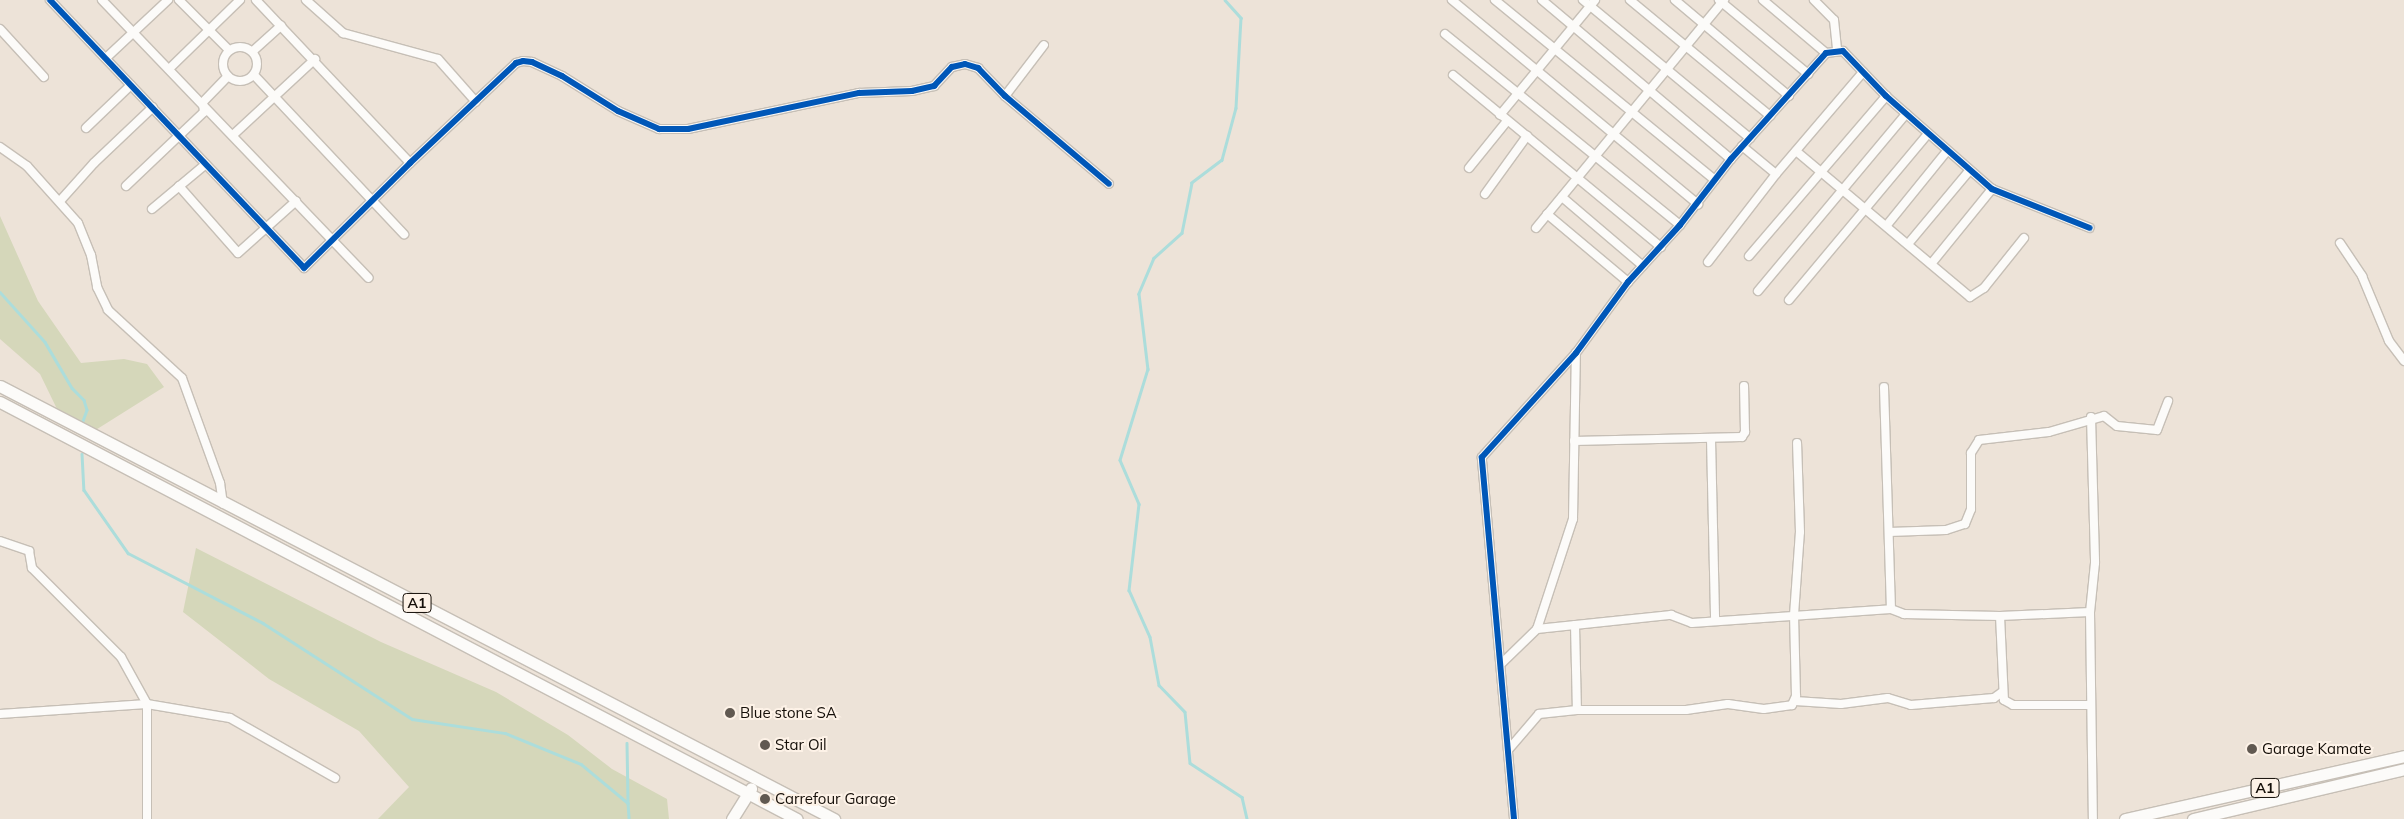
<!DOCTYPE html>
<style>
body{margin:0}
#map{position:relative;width:2404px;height:819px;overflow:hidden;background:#ede3d8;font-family:Mulish,sans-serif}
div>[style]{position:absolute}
.green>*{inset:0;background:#d5d7ba}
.stream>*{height:2.5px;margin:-1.25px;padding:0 1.25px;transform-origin:1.25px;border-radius:1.25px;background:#acdddb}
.roads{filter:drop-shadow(1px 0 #c6bfb6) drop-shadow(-1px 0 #c6bfb6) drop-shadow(0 1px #c6bfb6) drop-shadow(0 -1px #c6bfb6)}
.street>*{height:8px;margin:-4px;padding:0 4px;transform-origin:4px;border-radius:4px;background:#fcfbf9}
.street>.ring{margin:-4px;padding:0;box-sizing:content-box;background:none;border:8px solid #fcfbf9;border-radius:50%}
.primary>*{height:11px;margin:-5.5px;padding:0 5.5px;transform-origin:5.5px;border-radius:5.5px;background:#fcfbf9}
.cycleway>*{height:6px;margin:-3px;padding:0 3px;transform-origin:3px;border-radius:3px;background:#0057b8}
.dots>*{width:14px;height:14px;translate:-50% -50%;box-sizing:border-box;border:2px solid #fdf2e7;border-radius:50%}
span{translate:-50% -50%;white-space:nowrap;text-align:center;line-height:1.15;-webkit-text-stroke:4px #fdf2e7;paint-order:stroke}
.shield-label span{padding:1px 4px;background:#fdf2e7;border:1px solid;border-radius:4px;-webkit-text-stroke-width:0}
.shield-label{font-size:14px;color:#150f09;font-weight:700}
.poi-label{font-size:15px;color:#150f09}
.left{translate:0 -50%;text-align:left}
</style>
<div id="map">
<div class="green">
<div style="clip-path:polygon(0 216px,38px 301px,81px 363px,124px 359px,147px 364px,164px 387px,94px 431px,57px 409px,40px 374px,0 339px)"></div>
<div style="clip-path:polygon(196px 548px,381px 642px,496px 692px,568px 735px,612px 769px,667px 799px,669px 819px,378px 819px,409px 787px,359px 731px,269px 679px,183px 612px)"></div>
</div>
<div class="stream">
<div style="left:1225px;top:0;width:24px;rotate:48deg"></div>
<div style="left:1241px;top:18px;width:90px;rotate:93.2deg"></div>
<div style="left:1236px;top:108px;width:54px;rotate:105.1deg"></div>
<div style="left:1222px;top:160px;width:38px;rotate:143deg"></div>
<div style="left:1192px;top:183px;width:51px;rotate:101.3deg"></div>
<div style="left:1182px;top:233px;width:38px;rotate:138deg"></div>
<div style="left:1154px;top:258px;width:39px;rotate:113deg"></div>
<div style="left:1139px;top:294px;width:76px;rotate:83.2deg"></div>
<div style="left:1148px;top:369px;width:95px;rotate:107.1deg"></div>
<div style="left:1120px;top:460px;width:48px;rotate:66.6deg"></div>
<div style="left:1139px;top:504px;width:87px;rotate:96.6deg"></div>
<div style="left:1129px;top:590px;width:51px;rotate:65.9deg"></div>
<div style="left:1150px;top:637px;width:49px;rotate:79.4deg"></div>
<div style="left:1159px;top:685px;width:37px;rotate:46deg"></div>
<div style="left:1185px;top:712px;width:51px;rotate:84.4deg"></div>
<div style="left:1190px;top:763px;width:62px;rotate:33.2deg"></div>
<div style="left:1242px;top:797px;width:23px;rotate:77deg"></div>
<div style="left:0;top:292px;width:67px;rotate:48deg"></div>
<div style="left:45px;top:342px;width:53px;rotate:59.6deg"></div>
<div style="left:72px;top:388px;width:17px;rotate:45deg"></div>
<div style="left:84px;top:400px;width:10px;rotate:73deg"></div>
<div style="left:87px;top:410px;width:12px;rotate:110deg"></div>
<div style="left:82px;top:454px;width:36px;rotate:87deg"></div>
<div style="left:84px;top:490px;width:77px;rotate:55.1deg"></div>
<div style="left:128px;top:553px;width:152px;rotate:27.4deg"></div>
<div style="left:263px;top:623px;width:177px;rotate:32.8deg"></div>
<div style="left:412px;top:719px;width:94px;rotate:8.6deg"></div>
<div style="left:505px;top:733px;width:82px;rotate:22.2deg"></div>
<div style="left:581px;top:764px;width:61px;rotate:39.7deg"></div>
<div style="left:628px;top:803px;width:16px;rotate:86deg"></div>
<div style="left:627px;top:743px;width:60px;rotate:89deg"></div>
</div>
<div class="roads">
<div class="street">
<div style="left:50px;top:0;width:369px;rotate:46.5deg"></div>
<div style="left:304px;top:268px;width:149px;rotate:-44.7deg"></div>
<div style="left:410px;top:163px;width:146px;rotate:-43.3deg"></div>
<div style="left:516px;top:63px;width:7px;rotate:-16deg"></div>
<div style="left:523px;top:61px;width:9px;rotate:6deg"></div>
<div style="left:532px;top:62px;width:33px;rotate:25deg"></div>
<div style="left:562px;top:76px;width:66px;rotate:32deg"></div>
<div style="left:618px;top:111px;width:45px;rotate:23.7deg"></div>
<div style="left:659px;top:129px;width:29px"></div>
<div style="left:688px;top:129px;width:175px;rotate:-11.9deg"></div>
<div style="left:859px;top:93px;width:53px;rotate:-2.2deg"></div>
<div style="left:912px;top:91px;width:23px;rotate:-13deg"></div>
<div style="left:934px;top:86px;width:26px;rotate:-47deg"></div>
<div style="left:952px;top:67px;width:13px;rotate:-13deg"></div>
<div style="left:965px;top:64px;width:14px;rotate:17deg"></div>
<div style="left:978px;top:68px;width:39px;rotate:46deg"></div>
<div style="left:1005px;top:96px;width:136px;rotate:40.2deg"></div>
<div style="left:102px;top:0;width:385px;rotate:46.2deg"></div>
<div style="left:179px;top:0;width:71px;rotate:45deg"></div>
<div style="left:256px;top:0;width:224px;rotate:46.6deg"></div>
<div style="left:306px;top:0;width:50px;rotate:41.7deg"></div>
<div style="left:343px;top:33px;width:98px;rotate:15.3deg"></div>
<div style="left:438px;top:59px;width:57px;rotate:48.5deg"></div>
<div style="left:1452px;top:0;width:320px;rotate:39.7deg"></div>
<div style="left:1495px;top:0;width:284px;rotate:39.3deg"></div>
<div style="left:1542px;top:0;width:247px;rotate:40.1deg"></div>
<div style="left:1583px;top:0;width:217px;rotate:39.6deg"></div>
<div style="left:1630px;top:0;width:182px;rotate:39.6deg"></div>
<div style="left:1675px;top:0;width:149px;rotate:40.1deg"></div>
<div style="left:1719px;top:0;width:116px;rotate:39.7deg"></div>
<div style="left:1763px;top:0;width:82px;rotate:40.1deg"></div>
<div style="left:1814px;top:0;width:28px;rotate:45deg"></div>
<div style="left:1834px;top:20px;width:30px;rotate:84deg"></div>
<div style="left:0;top:29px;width:65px;rotate:47.5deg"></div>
<div style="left:1445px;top:34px;width:303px;rotate:39.1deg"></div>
<div class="ring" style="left:223px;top:47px;width:26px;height:26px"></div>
<div style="left:253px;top:51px;width:38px;rotate:-42deg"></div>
<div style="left:106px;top:58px;width:85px;rotate:-43.1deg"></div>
<div style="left:169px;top:69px;width:99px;rotate:-44.2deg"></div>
<div style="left:254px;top:75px;width:219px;rotate:46.7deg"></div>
<div style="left:1453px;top:75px;width:270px;rotate:39.6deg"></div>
<div style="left:1005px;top:96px;width:64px;rotate:-52.6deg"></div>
<div style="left:1500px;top:115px;width:149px;rotate:-50.4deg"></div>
<div style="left:86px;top:128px;width:62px;rotate:-43.7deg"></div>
<div style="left:233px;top:135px;width:112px;rotate:-42.8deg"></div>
<div style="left:1742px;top:146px;width:44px;rotate:39.5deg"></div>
<div style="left:1776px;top:174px;width:134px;rotate:-49.5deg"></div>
<div style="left:0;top:147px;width:33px;rotate:35deg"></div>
<div style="left:27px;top:166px;width:76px;rotate:48.2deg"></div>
<div style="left:78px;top:223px;width:35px;rotate:68deg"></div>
<div style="left:91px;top:255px;width:33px;rotate:79deg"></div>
<div style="left:97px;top:287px;width:25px;rotate:64deg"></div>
<div style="left:108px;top:310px;width:100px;rotate:42.6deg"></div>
<div style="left:182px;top:378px;width:112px;rotate:70.1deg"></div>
<div style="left:220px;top:483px;width:21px;rotate:82deg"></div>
<div style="left:1796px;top:151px;width:227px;rotate:40deg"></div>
<div style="left:1970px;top:297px;width:17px;rotate:-33deg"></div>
<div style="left:1984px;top:288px;width:64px;rotate:-51.3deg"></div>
<div style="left:1469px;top:168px;width:60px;rotate:-51deg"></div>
<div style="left:126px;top:186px;width:108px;rotate:-43.5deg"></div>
<div style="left:204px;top:112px;width:10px;rotate:-96deg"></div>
<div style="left:203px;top:102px;width:36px;rotate:-46deg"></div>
<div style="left:179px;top:186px;width:89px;rotate:48.6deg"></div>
<div style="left:238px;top:253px;width:78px;rotate:-41.9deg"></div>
<div style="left:1485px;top:194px;width:72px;rotate:-54.1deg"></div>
<div style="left:1562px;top:197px;width:106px;rotate:40.4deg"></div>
<div style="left:60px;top:201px;width:51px;rotate:-48.2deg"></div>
<div style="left:94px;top:163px;width:81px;rotate:-43.5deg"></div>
<div style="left:152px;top:209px;width:70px;rotate:-39.8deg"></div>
<div style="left:1547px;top:214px;width:106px;rotate:40deg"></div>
<div style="left:1887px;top:225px;width:95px;rotate:-51deg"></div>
<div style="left:1536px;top:228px;width:296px;rotate:-50.5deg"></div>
<div style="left:2340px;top:243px;width:40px;rotate:56deg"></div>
<div style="left:2362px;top:276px;width:70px;rotate:67.4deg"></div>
<div style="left:2389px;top:341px;width:25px;rotate:53deg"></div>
<div style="left:1908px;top:244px;width:95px;rotate:-50.1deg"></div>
<div style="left:1749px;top:256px;width:211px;rotate:-49.4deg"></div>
<div style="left:1708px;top:262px;width:111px;rotate:-52.3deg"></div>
<div style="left:1931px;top:264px;width:97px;rotate:-50.9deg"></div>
<div style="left:1758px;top:291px;width:231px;rotate:-50.1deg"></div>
<div style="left:1789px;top:300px;width:217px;rotate:-50.1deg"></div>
<div style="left:1884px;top:387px;width:222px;rotate:88.2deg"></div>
<div style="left:2091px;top:417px;width:146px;rotate:88.4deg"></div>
<div style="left:2095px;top:563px;width:49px;rotate:95.8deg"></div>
<div style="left:2090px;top:612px;width:207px;rotate:89.2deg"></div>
<div style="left:1711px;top:439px;width:181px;rotate:88.7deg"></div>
<div style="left:1574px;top:441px;width:168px;rotate:-1.4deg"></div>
<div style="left:1742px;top:437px;width:6px;rotate:-59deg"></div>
<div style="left:1745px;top:432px;width:46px;rotate:-91.2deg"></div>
<div style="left:1889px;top:532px;width:57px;rotate:-2deg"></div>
<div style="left:1946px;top:530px;width:20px;rotate:-18deg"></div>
<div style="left:1965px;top:524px;width:16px;rotate:-68deg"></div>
<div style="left:1971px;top:509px;width:56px;rotate:-90deg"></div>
<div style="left:1971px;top:453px;width:15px;rotate:-58deg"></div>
<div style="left:1979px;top:440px;width:70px;rotate:-6.5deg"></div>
<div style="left:2049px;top:432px;width:57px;rotate:-16.2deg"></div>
<div style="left:2104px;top:416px;width:16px;rotate:38deg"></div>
<div style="left:2117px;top:426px;width:40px;rotate:5.7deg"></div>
<div style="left:2157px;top:430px;width:31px;rotate:-69deg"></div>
<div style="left:0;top:541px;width:31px;rotate:19deg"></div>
<div style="left:29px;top:551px;width:17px;rotate:80deg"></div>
<div style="left:32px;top:568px;width:126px;rotate:45deg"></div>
<div style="left:121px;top:657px;width:54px;rotate:61deg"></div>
<div style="left:147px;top:704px;width:115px;rotate:90deg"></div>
<div style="left:2000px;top:616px;width:84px;rotate:87.3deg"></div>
<div style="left:2004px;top:700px;width:10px;rotate:29deg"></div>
<div style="left:2013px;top:705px;width:77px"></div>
<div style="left:1575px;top:625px;width:85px;rotate:88.7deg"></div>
<div style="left:1537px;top:629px;width:135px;rotate:-6deg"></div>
<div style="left:1671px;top:615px;width:22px;rotate:21deg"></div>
<div style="left:1692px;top:623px;width:199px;rotate:-4deg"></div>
<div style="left:1891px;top:609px;width:14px;rotate:21deg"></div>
<div style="left:1904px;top:614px;width:96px;rotate:1.2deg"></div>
<div style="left:2000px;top:616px;width:90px;rotate:-2.5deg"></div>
<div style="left:1502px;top:663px;width:49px;rotate:-44.2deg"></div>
<div style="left:1537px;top:629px;width:116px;rotate:-71.9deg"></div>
<div style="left:1573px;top:519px;width:166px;rotate:-89deg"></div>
<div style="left:1795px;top:701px;width:46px;rotate:3.7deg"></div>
<div style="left:1841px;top:704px;width:47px;rotate:-7.3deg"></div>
<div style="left:1888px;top:698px;width:24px;rotate:17deg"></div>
<div style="left:1911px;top:705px;width:83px;rotate:-4.8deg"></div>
<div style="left:1994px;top:698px;width:9px;rotate:-36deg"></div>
<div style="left:0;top:714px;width:147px;rotate:-3.9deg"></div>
<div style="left:147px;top:704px;width:84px;rotate:9.6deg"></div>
<div style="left:230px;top:718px;width:121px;rotate:29.7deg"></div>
<div style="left:1509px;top:749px;width:46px;rotate:-49.4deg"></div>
<div style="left:1539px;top:714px;width:38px;rotate:-6deg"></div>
<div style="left:1577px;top:710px;width:109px"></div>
<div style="left:1686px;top:710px;width:42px;rotate:-8.1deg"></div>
<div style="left:1728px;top:704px;width:36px;rotate:8deg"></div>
<div style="left:1764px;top:709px;width:28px;rotate:-8deg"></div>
<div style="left:1792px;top:705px;width:10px;rotate:-66deg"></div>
<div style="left:1796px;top:696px;width:81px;rotate:-91.4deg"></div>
<div style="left:1794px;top:615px;width:83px;rotate:-85.9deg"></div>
<div style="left:1800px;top:532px;width:89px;rotate:-91.9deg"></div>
<div style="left:1514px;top:819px;width:363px;rotate:-95.1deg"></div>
<div style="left:1482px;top:457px;width:140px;rotate:-47.9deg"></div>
<div style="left:1576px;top:353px;width:88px;rotate:-53.8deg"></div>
<div style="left:1628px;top:282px;width:77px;rotate:-47.6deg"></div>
<div style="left:1680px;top:225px;width:83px;rotate:-52.3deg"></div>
<div style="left:1731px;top:159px;width:142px;rotate:-48.1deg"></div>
<div style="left:1826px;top:53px;width:17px;rotate:-7deg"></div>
<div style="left:1843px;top:51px;width:62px;rotate:46.3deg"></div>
<div style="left:1886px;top:96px;width:141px;rotate:41.3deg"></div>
<div style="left:1992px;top:189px;width:105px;rotate:21.7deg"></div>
</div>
<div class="primary">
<div style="left:0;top:386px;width:940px;rotate:27.44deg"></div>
<div style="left:0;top:402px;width:899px;rotate:27.62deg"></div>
<div style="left:732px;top:819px;width:36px;rotate:-58deg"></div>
<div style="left:2125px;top:819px;width:286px;rotate:-12.7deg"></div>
<div style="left:2193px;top:819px;width:217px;rotate:-13.3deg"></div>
</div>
</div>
<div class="cycleway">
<div style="left:50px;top:0;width:369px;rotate:46.5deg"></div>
<div style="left:304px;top:268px;width:149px;rotate:-44.7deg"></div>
<div style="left:410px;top:163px;width:146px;rotate:-43.3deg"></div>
<div style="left:516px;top:63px;width:7px;rotate:-16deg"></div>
<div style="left:523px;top:61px;width:9px;rotate:6deg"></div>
<div style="left:532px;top:62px;width:33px;rotate:25deg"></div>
<div style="left:562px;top:76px;width:66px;rotate:32deg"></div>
<div style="left:618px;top:111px;width:45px;rotate:23.7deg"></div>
<div style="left:659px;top:129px;width:29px"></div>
<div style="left:688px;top:129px;width:175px;rotate:-11.9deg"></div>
<div style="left:859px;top:93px;width:53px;rotate:-2.2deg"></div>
<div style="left:912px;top:91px;width:23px;rotate:-13deg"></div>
<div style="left:934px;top:86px;width:26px;rotate:-47deg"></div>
<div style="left:952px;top:67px;width:13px;rotate:-13deg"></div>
<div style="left:965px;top:64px;width:14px;rotate:17deg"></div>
<div style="left:978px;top:68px;width:39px;rotate:46deg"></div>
<div style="left:1005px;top:96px;width:136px;rotate:40.2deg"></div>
<div style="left:1514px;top:819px;width:363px;rotate:-95.1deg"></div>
<div style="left:1482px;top:457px;width:140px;rotate:-47.9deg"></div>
<div style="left:1576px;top:353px;width:88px;rotate:-53.8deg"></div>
<div style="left:1628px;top:282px;width:77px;rotate:-47.6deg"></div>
<div style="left:1680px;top:225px;width:83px;rotate:-52.3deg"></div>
<div style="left:1731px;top:159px;width:142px;rotate:-48.1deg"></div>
<div style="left:1826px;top:53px;width:17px;rotate:-7deg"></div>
<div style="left:1843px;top:51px;width:62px;rotate:46.3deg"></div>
<div style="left:1886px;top:96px;width:141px;rotate:41.3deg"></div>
<div style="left:1992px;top:189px;width:105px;rotate:21.7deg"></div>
</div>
<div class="dots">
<div style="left:730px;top:713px;background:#615951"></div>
<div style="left:765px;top:745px;background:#615951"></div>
<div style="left:2252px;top:749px;background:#615951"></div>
<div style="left:765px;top:799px;background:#615951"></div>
</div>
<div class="shield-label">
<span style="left:417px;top:603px">A1</span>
<span style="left:2265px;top:788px">A1</span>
</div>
<div class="poi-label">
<span class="left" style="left:740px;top:713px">Blue stone SA</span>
<span class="left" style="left:775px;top:745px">Star Oil</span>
<span class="left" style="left:2262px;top:749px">Garage Kamate</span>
<span class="left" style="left:775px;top:799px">Carrefour Garage</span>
</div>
</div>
